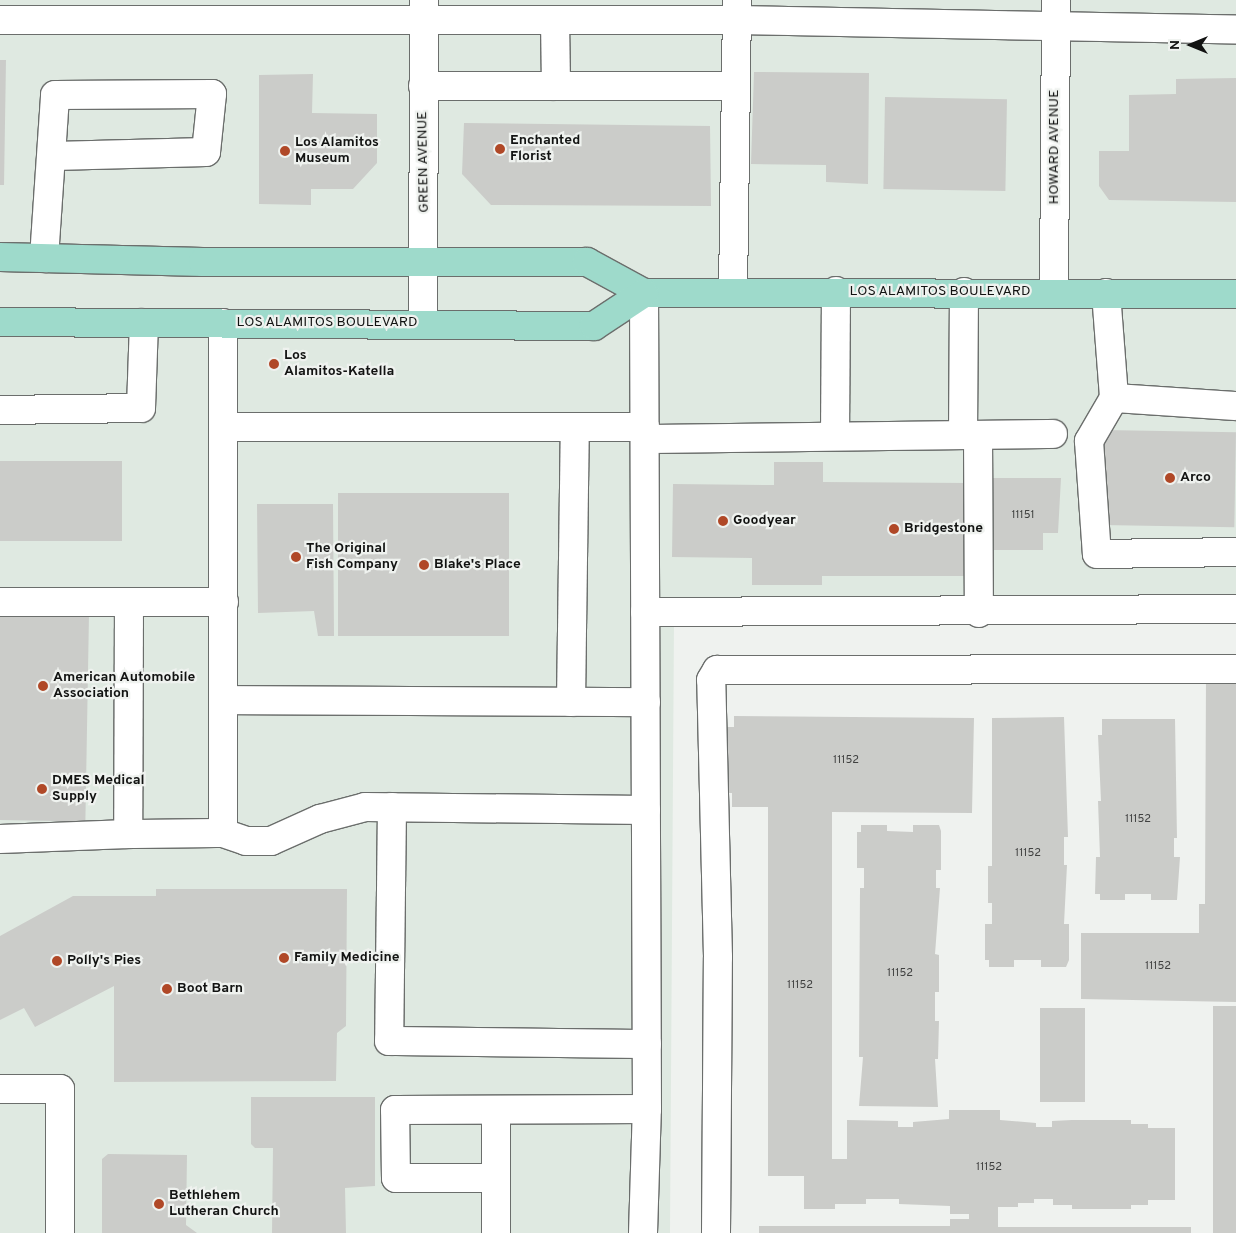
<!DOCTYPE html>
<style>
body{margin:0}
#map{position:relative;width:1236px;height:1233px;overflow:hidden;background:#eff2ef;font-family:Overpass,sans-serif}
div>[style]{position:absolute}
.built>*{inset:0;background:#dfe9e1}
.building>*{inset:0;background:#cbccc9;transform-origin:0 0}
.roads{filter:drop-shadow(1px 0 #6b6e6c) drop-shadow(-1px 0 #6b6e6c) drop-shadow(0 1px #6b6e6c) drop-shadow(0 -1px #6b6e6c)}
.minor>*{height:28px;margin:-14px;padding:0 14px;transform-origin:14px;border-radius:14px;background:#fff}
.major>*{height:28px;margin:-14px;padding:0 14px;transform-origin:14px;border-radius:14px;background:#9edacb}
.dots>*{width:14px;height:14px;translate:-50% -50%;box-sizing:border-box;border:2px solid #eff2ef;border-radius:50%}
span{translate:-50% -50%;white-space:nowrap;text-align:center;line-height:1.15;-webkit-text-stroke:4.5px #eff2ef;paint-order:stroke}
.number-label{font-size:11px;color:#404140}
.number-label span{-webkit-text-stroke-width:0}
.poi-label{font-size:14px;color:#121312;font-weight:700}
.left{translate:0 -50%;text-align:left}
.street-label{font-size:14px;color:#121312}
.north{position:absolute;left:1166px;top:20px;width:50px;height:50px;-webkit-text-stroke:4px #eff2ef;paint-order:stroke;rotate:270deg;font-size:14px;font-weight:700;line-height:20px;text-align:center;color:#121312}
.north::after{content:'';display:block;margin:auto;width:18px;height:22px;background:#121312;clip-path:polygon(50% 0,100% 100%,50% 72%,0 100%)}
</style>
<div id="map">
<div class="built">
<div style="clip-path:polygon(0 0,1236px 0,1236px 623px,674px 621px,670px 1233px,0 1233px)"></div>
</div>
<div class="building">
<div style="clip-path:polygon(0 60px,6px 60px,4px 185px,0 185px)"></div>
<div style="clip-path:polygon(754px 72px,869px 73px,868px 184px,826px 182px,826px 165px,751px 164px)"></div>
<div style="clip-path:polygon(313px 74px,312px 113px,377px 114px,377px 163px,353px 189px,311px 189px,311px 205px,259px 204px,259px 75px)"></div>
<div style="clip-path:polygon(1236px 78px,1236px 202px,1109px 200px,1099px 186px,1099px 151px,1129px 151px,1129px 95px,1176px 94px,1176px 79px)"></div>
<div style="left:885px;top:97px;width:122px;height:92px;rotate:1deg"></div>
<div style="clip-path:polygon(464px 123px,710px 126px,711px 206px,491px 205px,462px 174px)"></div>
<div style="left:1104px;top:430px;width:132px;height:95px;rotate:1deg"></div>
<div style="left:0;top:461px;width:122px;height:80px"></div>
<div style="clip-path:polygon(774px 462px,823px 462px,823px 482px,967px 483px,966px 576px,822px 576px,822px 585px,752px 585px,752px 558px,672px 557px,673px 484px,774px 485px)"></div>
<div style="clip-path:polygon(988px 478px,1061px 478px,1058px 533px,1043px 533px,1043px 550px,988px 550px)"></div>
<div style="left:338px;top:493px;width:171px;height:143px"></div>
<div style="clip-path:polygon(257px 504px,333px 504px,334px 636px,318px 636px,314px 611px,258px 613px)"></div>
<div style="left:0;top:613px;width:89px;height:207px;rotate:1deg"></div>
<div style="clip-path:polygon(1206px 675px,1236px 675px,1236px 1002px,1081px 999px,1081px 933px,1199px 933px,1199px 904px,1205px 904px)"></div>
<div style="clip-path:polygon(734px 716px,974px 718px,972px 813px,832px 812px,832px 1159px,847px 1159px,847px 1120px,898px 1121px,898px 1127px,913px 1127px,913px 1122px,949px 1119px,949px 1110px,1000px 1110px,1000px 1120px,1036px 1123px,1036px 1127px,1052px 1127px,1052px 1121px,1072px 1120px,1131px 1120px,1131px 1124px,1148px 1124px,1148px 1128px,1175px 1128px,1175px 1200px,1148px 1200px,1148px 1205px,1131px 1205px,1131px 1209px,1072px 1209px,1072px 1205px,1053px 1205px,1053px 1199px,1034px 1199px,1034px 1203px,1018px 1203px,1018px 1207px,998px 1207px,998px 1227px,1191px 1227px,1191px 1233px,759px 1233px,759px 1226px,950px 1226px,950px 1219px,969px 1219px,969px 1214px,950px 1214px,950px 1206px,899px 1204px,899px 1199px,866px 1199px,866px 1204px,835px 1204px,835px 1209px,804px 1209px,804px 1176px,768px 1176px,768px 807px,732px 807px,732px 793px,717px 793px,718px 727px,734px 727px)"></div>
<div style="clip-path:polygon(1064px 717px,1068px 837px,1064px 837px,1064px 865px,1067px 865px,1064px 924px,1069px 924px,1069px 960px,1066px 967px,1041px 967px,1041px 960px,1014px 960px,1014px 967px,989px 967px,989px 960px,985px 960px,985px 924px,992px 924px,992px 903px,988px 903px,988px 866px,992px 866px,992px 718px)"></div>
<div style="clip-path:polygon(1102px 719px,1175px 719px,1177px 838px,1174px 838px,1174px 857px,1180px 857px,1177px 900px,1151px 900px,1151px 894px,1125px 894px,1125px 900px,1100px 900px,1100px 894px,1095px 894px,1096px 857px,1100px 857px,1098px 801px,1101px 801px,1098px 735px,1102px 735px)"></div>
<div style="clip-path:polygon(861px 825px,887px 825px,887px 831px,913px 832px,913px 825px,939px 825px,941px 831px,941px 870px,936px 870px,936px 888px,940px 888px,935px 954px,939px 955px,939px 992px,935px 992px,935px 1021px,939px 1021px,938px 1059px,935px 1059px,938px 1107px,859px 1106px,863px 1057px,859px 1057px,860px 888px,864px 888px,864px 868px,857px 868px,857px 832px,861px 832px)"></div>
<div style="clip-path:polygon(156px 889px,347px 889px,346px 1026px,337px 1033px,336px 1081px,114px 1082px,114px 986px,35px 1027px,24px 1008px,0 1020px,0 936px,73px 896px,156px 896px)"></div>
<div style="left:1213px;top:1006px;width:23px;height:227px"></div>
<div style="left:1040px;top:1008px;width:45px;height:94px"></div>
<div style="clip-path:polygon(251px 1097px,375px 1097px,375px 1186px,345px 1188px,346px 1233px,272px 1233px,273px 1148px,255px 1148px,251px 1144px)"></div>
<div style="clip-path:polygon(108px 1154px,187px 1155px,186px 1225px,197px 1233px,102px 1233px,102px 1159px)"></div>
</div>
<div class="roads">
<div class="minor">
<div style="left:0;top:20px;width:737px"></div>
<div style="left:737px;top:20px;width:499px;rotate:1.1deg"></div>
<div style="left:555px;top:21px;width:65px;rotate:89.1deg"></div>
<div style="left:423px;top:86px;width:313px"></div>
<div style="left:44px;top:258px;width:163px;rotate:-86.1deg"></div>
<div style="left:55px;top:95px;width:157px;rotate:-0.4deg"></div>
<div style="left:212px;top:94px;width:58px;rotate:95.9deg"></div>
<div style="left:206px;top:152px;width:152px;rotate:178.5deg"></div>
<div style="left:733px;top:292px;width:292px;rotate:-89.2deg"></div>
<div style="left:1054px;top:293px;width:293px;rotate:-89.6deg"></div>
<div style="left:1106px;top:293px;width:105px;rotate:85.6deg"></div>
<div style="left:1114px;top:398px;width:50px;rotate:120.2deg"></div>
<div style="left:1089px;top:441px;width:113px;rotate:86deg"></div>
<div style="left:1097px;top:554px;width:139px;rotate:-0.8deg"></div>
<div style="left:423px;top:323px;width:323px;rotate:-89.8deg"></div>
<div style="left:1114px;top:398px;width:122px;rotate:3.8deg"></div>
<div style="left:0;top:410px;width:141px;rotate:-0.8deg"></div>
<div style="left:141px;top:408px;width:85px;rotate:-88deg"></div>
<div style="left:225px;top:427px;width:420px"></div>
<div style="left:963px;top:435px;width:143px;rotate:-89.6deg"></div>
<div style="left:978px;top:435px;width:178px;rotate:89.7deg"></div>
<div style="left:835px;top:436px;width:145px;rotate:-89.6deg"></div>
<div style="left:645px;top:439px;width:408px;rotate:-0.7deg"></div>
<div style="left:0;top:602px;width:224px"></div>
<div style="left:129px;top:602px;width:232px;rotate:90.2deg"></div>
<div style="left:128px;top:834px;width:95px;rotate:-0.6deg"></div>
<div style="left:223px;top:833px;width:510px;rotate:-90deg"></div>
<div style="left:645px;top:612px;width:591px;rotate:-0.29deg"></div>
<div style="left:224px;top:700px;width:422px;rotate:0.3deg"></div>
<div style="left:571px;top:702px;width:274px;rotate:-89.2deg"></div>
<div style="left:392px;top:807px;width:234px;rotate:90.7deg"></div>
<div style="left:389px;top:1041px;width:258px;rotate:0.7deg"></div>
<div style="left:223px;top:833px;width:24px;rotate:19deg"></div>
<div style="left:246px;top:841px;width:25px"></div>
<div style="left:271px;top:841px;width:54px;rotate:-24.2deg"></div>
<div style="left:320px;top:819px;width:47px;rotate:-14.9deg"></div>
<div style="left:365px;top:807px;width:281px;rotate:0.6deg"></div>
<div style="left:0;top:839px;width:128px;rotate:-2.2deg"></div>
<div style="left:0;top:1089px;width:60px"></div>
<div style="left:60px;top:1089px;width:144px;rotate:90deg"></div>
<div style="left:496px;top:1110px;width:68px;rotate:90deg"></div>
<div style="left:496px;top:1233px;width:55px;rotate:-90deg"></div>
<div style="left:496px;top:1178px;width:100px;rotate:180deg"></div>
<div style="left:396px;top:1178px;width:68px;rotate:-90.8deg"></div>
<div style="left:395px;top:1110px;width:252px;rotate:-0.2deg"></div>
<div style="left:643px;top:1233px;width:124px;rotate:-88.2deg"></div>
<div style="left:647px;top:1109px;width:816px;rotate:-90.21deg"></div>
<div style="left:716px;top:1233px;width:276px;rotate:-89.6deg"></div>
<div style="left:718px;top:957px;width:277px;rotate:-91.4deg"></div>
<div style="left:711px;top:680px;width:12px;rotate:-59deg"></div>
<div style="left:717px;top:670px;width:519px;rotate:-0.11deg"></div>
</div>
<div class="major">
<div style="left:0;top:257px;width:203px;rotate:1.4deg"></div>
<div style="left:203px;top:262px;width:384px"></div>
<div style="left:587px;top:262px;width:65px;rotate:28.5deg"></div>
<div style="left:644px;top:293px;width:592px;rotate:0.1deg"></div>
<div style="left:0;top:322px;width:594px;rotate:0.39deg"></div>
<div style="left:594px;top:326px;width:60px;rotate:-33.4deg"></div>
</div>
</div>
<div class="dots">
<div style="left:500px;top:149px;background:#b04827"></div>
<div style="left:285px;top:151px;background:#b04827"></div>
<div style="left:274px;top:364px;background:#b04827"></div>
<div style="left:1170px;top:478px;background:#b04827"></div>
<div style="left:723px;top:521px;background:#b04827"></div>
<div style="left:894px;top:529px;background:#b04827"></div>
<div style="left:296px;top:557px;background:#b04827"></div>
<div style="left:424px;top:565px;background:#b04827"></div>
<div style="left:43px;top:686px;background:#b04827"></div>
<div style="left:42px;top:789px;background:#b04827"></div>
<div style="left:284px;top:958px;background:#b04827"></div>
<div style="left:57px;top:961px;background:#b04827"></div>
<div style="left:167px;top:989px;background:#b04827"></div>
<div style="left:159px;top:1204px;background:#b04827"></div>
</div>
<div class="number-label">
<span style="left:1023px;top:515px">11151</span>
<span style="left:846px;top:760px">11152</span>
<span style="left:1138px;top:819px">11152</span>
<span style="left:1028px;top:853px">11152</span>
<span style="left:1158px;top:966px">11152</span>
<span style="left:900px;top:973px">11152</span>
<span style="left:800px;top:985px">11152</span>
<span style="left:989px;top:1167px">11152</span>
</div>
<div class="poi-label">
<span class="left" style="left:510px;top:149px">Enchanted<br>Florist</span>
<span class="left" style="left:295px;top:151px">Los Alamitos<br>Museum</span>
<span class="left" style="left:284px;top:364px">Los<br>Alamitos-Katella</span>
<span class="left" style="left:1180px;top:478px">Arco</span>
<span class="left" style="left:733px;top:521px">Goodyear</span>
<span class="left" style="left:904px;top:529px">Bridgestone</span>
<span class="left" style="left:306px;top:557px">The Original<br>Fish Company</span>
<span class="left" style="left:434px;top:565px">Blake's Place</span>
<span class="left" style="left:53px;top:686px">American Automobile<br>Association</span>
<span class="left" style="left:52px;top:789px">DMES Medical<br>Supply</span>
<span class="left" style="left:294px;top:958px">Family Medicine</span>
<span class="left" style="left:67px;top:961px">Polly's Pies</span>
<span class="left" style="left:177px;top:989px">Boot Barn</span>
<span class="left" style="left:169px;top:1204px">Bethlehem<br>Lutheran Church</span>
</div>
<div class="street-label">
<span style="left:1055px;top:147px;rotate:-90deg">HOWARD AVENUE</span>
<span style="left:424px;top:162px;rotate:-91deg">GREEN AVENUE</span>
<span style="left:940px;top:292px">LOS ALAMITOS BOULEVARD</span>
<span style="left:327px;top:323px">LOS ALAMITOS BOULEVARD</span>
</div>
<div class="north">N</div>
</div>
